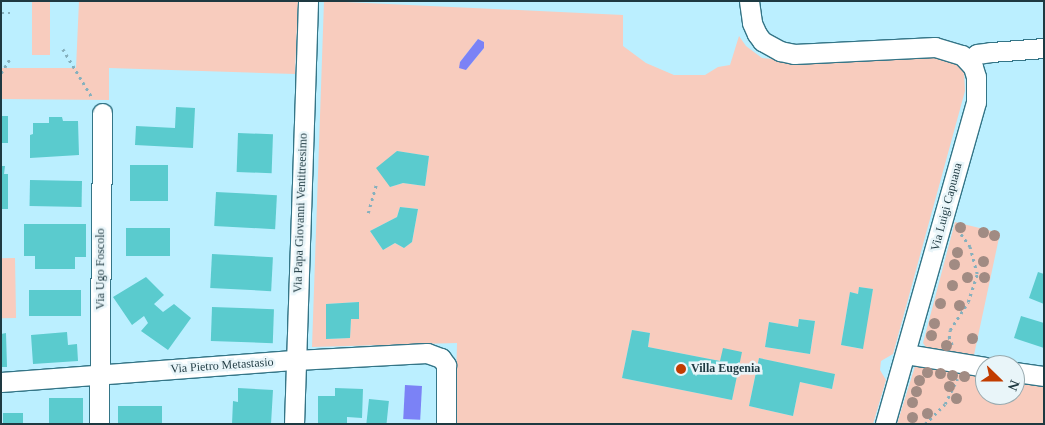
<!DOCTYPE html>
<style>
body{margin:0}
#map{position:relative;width:1045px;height:425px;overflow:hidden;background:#bbefff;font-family:"Times New Roman",serif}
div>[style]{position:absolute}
.green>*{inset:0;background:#f8ccbe;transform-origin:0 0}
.water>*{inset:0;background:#7b82f6;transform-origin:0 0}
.building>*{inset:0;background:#5acbce;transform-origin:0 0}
.path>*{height:2.5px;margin-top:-1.25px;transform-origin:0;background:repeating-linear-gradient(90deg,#85b0bd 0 2.5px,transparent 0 6.5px)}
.roads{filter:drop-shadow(1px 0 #347587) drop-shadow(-1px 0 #347587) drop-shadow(0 1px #347587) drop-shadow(0 -1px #347587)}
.minor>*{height:19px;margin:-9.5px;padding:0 9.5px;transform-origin:9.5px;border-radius:9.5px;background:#fff}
.trees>*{width:11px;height:11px;margin:-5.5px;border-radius:50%;background:#a18b83}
.dots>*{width:14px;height:14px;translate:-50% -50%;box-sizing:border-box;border:2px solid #e9f5f9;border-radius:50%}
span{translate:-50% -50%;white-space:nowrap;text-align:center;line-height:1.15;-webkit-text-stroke:5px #e9f5f9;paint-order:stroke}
.street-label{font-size:12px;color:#1e3941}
.poi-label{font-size:12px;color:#1e3941;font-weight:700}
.left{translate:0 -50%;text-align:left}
.frame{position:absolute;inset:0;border:2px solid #1e3941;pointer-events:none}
.north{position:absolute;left:975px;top:355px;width:50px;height:50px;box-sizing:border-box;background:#e9f5f9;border:1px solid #98aaaf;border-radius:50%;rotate:112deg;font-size:14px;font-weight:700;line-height:20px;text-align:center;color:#1e3941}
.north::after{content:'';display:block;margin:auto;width:18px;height:22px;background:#c23c00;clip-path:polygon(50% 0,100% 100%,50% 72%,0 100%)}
</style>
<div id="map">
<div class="green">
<div style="left:32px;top:1px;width:18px;height:54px"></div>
<div style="clip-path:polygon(79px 1px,298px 1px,295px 74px,109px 68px,109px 100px,1px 99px,1px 68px,76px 68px)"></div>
<div style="clip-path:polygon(evenodd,324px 1px,623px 15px,623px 46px,646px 63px,674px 75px,705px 75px,718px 67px,730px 65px,739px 36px,746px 46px,762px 58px,794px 61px,928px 54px,950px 59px,964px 71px,965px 91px,893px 354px,881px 361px,880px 370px,886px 380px,873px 424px,455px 424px,457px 343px,312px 347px,324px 1px,478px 39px,484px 42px,484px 48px,466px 70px,460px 62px,478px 39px,324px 1px,396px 151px,429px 156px,425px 186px,403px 183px,390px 187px,396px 151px,324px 1px,400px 207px,418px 209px,412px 242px,404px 248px,395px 243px,383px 250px,370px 231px,397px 217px,400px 207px,324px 1px,859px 287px,873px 289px,862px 349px,841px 345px,850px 292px,858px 294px,859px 287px,324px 1px,359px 302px,359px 319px,351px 319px,350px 338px,326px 339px,326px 304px,359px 302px,324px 1px,799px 319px,815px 321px,810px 354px,765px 347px,769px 322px,798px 327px,799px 319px,324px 1px,632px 330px,650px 333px,648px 347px,720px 361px,741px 352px,732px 400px,622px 378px,632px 330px,324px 1px,759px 358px,835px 375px,832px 389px,800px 382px,793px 416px,749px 406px,759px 358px)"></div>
<div style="clip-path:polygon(955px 222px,1000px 233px,974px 355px,926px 347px,923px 343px)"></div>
<div style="left:15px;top:258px;width:60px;height:14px;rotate:89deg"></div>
<div style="clip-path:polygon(916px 363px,985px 375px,985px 395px,1015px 395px,1015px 380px,1044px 385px,1044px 424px,897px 424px)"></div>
</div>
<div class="water">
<div style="clip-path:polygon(478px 39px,484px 42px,484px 48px,466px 70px,459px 68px,460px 62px)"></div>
<div style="left:405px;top:385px;width:17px;height:34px;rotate:3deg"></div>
</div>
<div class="building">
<div style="clip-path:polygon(176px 107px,195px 108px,193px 148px,135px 145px,136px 126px,175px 128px)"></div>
<div style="left:1px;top:116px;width:7px;height:27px"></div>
<div style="clip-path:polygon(49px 117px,62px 117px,63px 121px,78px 121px,79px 155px,30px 158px,30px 135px,33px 134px,33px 123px,49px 123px)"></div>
<div style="left:238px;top:133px;width:35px;height:39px;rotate:2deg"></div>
<div style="clip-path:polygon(397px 151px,429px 156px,425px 186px,403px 183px,390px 187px,376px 168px)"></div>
<div style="left:130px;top:165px;width:38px;height:36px"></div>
<div style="clip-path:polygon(1px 166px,5px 166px,4px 174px,8px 174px,8px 209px,1px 209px)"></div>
<div style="left:30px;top:180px;width:52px;height:26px;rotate:1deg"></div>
<div style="left:216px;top:192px;width:61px;height:34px;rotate:3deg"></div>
<div style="clip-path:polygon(400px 207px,418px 209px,412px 242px,404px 248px,395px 243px,383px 250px,370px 231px,397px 217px)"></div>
<div style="clip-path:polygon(24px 224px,86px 224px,86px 257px,75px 257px,75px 269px,35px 269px,35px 256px,24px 256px)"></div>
<div style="left:126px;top:228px;width:44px;height:28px"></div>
<div style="left:212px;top:254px;width:61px;height:34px;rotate:3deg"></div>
<div style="clip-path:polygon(1038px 272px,1044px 274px,1044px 304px,1029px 298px)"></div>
<div style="clip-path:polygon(146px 277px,164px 295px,154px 304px,163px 312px,174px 304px,191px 318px,168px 350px,141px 331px,148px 323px,144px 316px,132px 325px,113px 297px)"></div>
<div style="clip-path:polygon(859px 287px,873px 289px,863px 349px,841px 345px,850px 292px,858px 294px)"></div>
<div style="left:29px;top:290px;width:52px;height:26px"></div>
<div style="clip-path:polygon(359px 302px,359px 319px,351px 319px,350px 338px,326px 339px,326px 304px)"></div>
<div style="left:212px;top:307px;width:62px;height:34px;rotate:2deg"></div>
<div style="clip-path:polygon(1021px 316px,1044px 323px,1044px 348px,1014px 338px)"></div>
<div style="clip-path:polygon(799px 319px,815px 321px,810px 354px,765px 347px,769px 322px,798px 327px)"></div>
<div style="clip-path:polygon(632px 330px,650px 333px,648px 347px,720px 361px,723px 348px,742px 352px,732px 400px,622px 378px)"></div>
<div style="clip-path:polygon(67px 332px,68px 345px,77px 344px,78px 361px,33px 364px,31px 335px)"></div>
<div style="clip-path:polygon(6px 333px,7px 367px,1px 367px,1px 334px)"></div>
<div style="clip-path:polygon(759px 358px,835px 374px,832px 389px,800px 382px,793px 416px,749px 406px)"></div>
<div style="clip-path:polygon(238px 388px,273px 390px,271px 424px,232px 424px,233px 401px,238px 402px)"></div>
<div style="clip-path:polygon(335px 388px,363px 389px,362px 418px,347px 417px,347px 424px,318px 424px,318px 396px,335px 396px)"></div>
<div style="left:49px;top:398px;width:34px;height:26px"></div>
<div style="left:369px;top:399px;width:20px;height:25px;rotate:6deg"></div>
<div style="left:118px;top:406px;width:44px;height:18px"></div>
<div style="left:3px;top:413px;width:20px;height:11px"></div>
</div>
<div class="path">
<div style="left:1px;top:13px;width:11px"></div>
<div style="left:63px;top:49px;width:58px;rotate:59deg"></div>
<div style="left:1px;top:73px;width:19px;rotate:-58deg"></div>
<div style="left:368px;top:213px;width:29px;rotate:-74deg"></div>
<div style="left:952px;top:345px;width:8px;rotate:-113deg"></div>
<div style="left:949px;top:338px;width:8px;rotate:-83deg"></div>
<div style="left:950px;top:330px;width:33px;rotate:-57deg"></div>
<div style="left:968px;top:302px;width:29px;rotate:-72deg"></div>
<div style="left:977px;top:274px;width:28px;rotate:-105deg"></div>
<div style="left:970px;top:247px;width:22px;rotate:-126deg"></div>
<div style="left:925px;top:424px;width:28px;rotate:-45deg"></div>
<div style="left:945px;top:404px;width:28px;rotate:-64deg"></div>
</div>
<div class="roads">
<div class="minor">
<div style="left:749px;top:1px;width:22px;rotate:82deg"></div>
<div style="left:752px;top:23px;width:12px;rotate:66deg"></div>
<div style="left:757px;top:34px;width:9px;rotate:54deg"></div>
<div style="left:762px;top:41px;width:21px;rotate:29deg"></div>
<div style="left:780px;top:51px;width:14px;rotate:12deg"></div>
<div style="left:794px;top:54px;width:141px;rotate:-2.8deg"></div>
<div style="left:935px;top:47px;width:28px;rotate:17deg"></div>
<div style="left:962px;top:55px;width:16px;rotate:47deg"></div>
<div style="left:973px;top:67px;width:10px;rotate:73deg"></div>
<div style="left:976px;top:77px;width:25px;rotate:90deg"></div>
<div style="left:976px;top:102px;width:335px;rotate:105.8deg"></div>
<div style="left:968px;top:61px;width:11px;rotate:-38deg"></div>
<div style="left:977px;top:54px;width:14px;rotate:-8deg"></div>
<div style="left:991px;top:52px;width:53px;rotate:-4.3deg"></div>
<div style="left:906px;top:354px;width:80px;rotate:9.3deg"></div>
<div style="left:1015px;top:372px;width:29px;rotate:8deg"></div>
<div style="left:1px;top:382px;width:296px;rotate:-4.3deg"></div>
<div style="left:296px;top:360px;width:131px;rotate:-3.1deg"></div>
<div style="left:427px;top:353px;width:15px;rotate:20deg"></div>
<div style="left:441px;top:358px;width:9px;rotate:54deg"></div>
<div style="left:446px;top:365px;width:59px;rotate:90deg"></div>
<div style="left:99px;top:424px;width:311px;rotate:-89.4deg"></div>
<div style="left:294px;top:424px;width:423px;rotate:-88.1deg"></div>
</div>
</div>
<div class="trees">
<div style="left:960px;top:227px"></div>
<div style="left:983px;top:232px"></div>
<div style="left:994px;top:235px"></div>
<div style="left:957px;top:252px"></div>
<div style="left:983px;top:261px"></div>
<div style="left:954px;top:264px"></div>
<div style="left:967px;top:277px"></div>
<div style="left:984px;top:277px"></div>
<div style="left:952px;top:285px"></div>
<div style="left:940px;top:303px"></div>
<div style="left:959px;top:305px"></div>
<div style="left:934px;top:323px"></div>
<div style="left:931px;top:335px"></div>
<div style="left:972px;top:338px"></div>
<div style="left:946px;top:345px"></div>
<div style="left:927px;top:372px"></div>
<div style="left:940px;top:373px"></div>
<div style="left:952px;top:375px"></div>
<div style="left:964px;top:376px"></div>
<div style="left:919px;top:380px"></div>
<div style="left:949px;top:386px"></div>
<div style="left:916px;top:391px"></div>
<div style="left:956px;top:398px"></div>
<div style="left:912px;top:402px"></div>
<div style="left:927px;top:413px"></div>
<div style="left:912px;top:417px"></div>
</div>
<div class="dots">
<div style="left:681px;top:369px;background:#c23c00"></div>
</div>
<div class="street-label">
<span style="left:947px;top:207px;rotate:-75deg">Via Luigi Capuana</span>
<span style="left:301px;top:213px;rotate:-88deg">Via Papa Giovanni Ventitreesimo</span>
<span style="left:101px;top:269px;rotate:-90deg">Via Ugo Foscolo</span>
<span style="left:222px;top:366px;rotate:-4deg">Via Pietro Metastasio</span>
</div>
<div class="poi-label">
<span class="left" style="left:691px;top:369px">Villa Eugenia</span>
</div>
<div class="frame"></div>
<div class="north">N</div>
</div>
